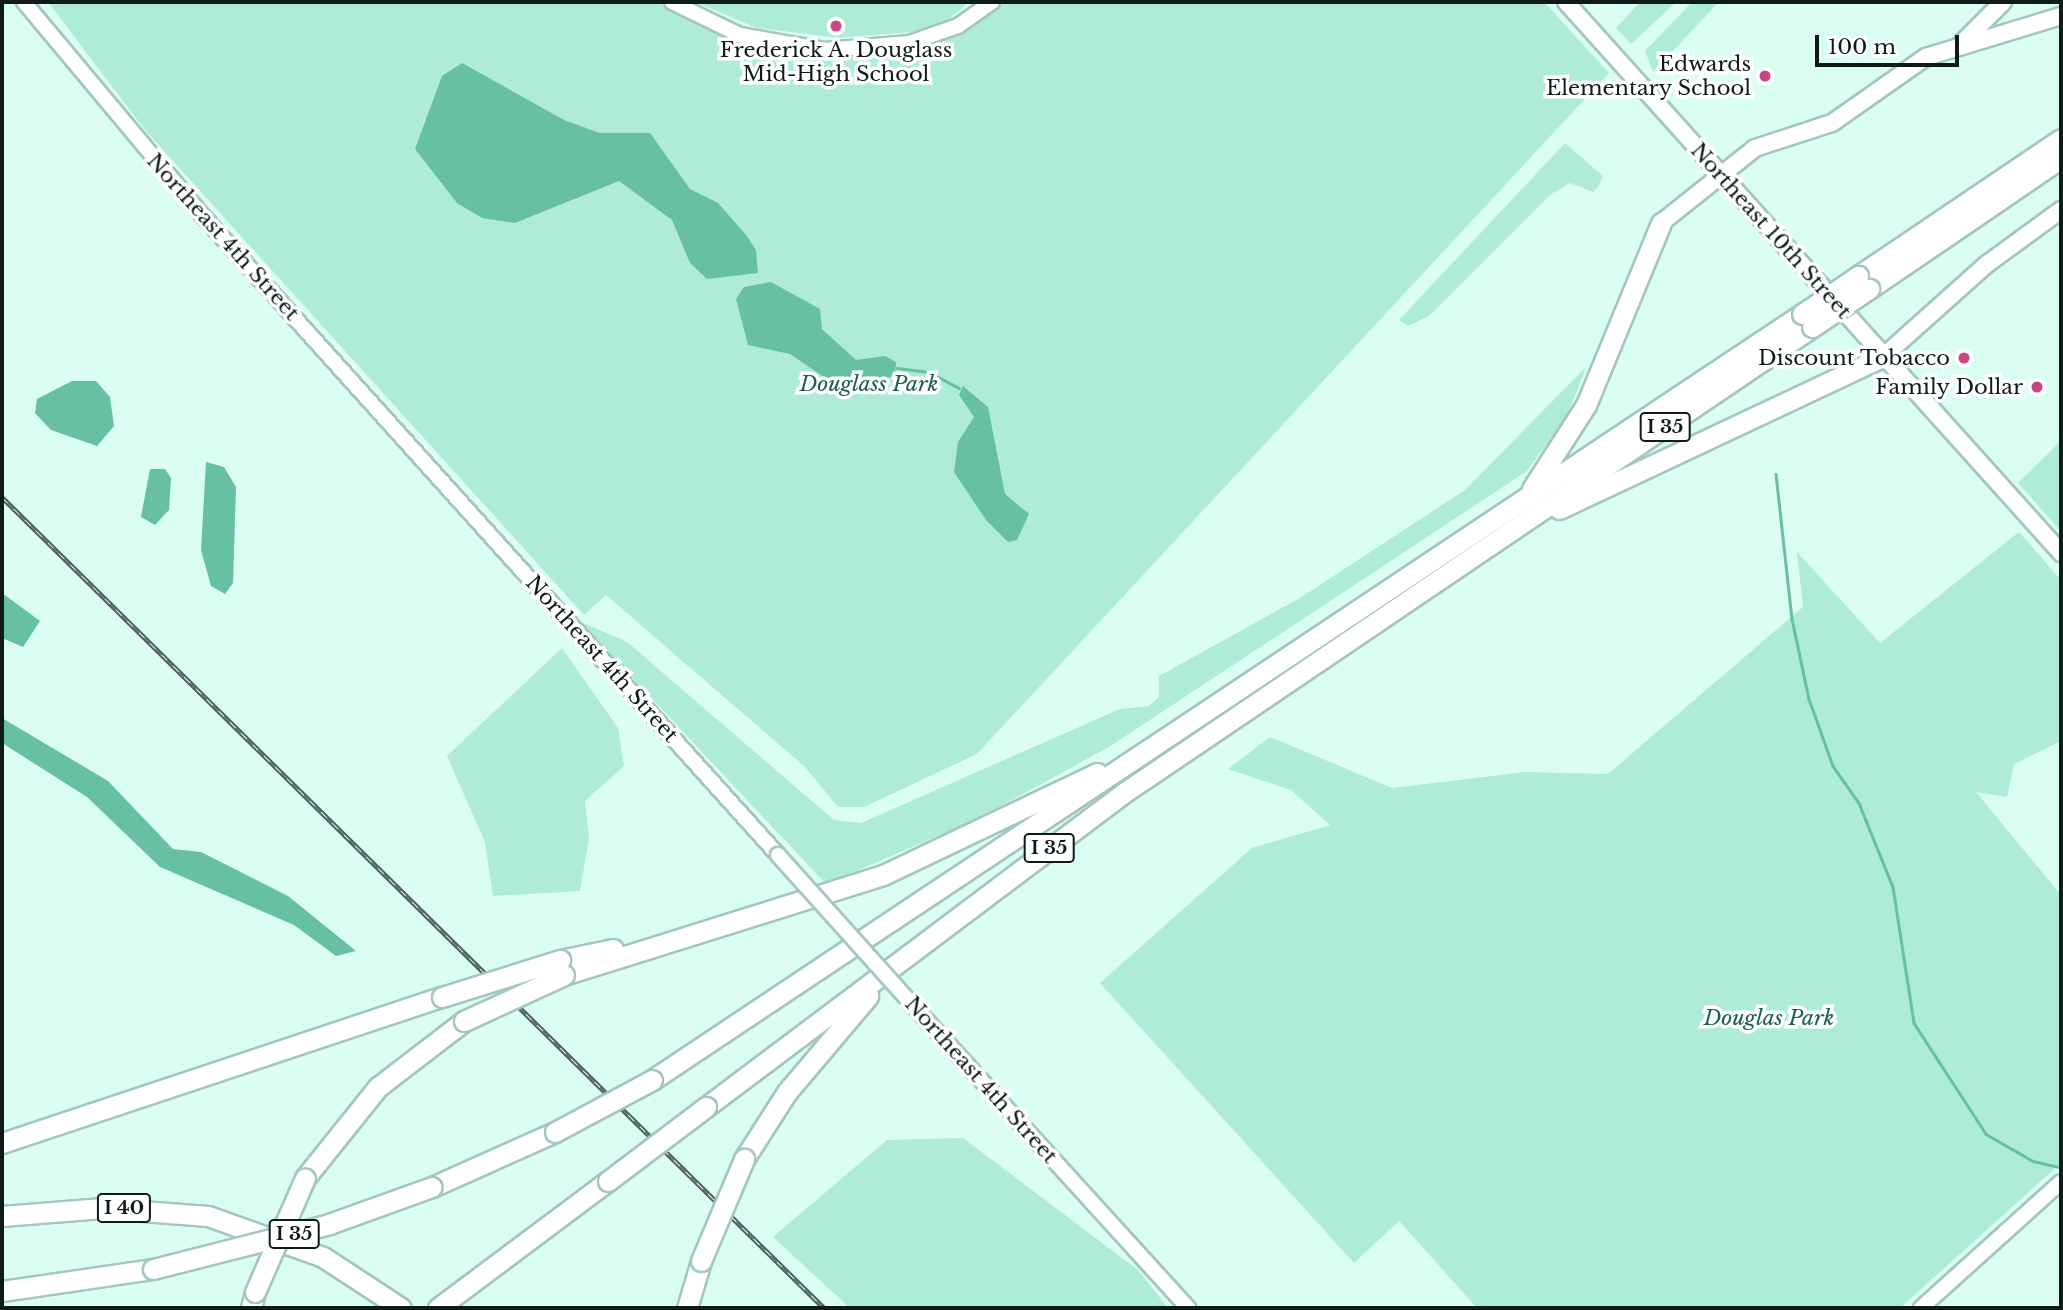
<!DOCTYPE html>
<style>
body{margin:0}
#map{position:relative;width:2063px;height:1310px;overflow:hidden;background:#dafef1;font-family:"Libre Baskerville",serif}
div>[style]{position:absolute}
.green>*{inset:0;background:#afecd7}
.water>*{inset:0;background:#67c0a4}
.stream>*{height:2.5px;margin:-1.25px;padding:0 1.25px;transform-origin:1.25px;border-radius:1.25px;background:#67c0a4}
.roads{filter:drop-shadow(2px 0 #a4c7ba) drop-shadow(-2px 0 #a4c7ba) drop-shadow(0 2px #a4c7ba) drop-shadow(0 -2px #a4c7ba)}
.tertiary>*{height:14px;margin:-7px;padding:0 7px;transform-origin:7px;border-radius:7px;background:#fff}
.secondary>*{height:16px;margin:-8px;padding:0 8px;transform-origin:8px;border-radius:8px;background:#fff}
.motorway>*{height:19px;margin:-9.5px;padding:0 9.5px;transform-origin:9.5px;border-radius:9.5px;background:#fff}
.rail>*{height:5px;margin-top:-2.5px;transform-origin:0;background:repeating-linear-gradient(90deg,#fff 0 8px,#4d6159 0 16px);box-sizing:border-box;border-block:2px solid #4d6159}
.bridges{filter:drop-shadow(2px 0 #a4c7ba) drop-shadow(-2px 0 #a4c7ba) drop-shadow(0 2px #a4c7ba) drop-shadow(0 -2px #a4c7ba)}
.tertiary-bridge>*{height:14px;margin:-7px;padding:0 7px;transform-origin:7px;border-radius:7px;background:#fff}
.motorway-bridge>*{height:19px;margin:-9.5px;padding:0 9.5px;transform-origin:9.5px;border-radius:9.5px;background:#fff}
.dots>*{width:19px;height:19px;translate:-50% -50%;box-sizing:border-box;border:4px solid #fff;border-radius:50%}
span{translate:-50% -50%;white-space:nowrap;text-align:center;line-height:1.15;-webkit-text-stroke:7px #fff;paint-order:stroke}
.shield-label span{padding:2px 5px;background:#fff;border:2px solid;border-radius:5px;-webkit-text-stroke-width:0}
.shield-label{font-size:19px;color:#0e1b16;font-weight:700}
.poi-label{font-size:21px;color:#0e1b16}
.right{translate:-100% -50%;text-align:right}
.street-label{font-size:21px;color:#0e1b16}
.park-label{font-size:21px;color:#1a604d;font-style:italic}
.frame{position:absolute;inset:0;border:4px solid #0e1b16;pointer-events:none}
.scale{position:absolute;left:1815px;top:35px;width:144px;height:32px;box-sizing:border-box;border:4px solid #0e1b16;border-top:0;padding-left:9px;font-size:21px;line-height:24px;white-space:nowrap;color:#0e1b16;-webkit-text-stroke:5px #fff;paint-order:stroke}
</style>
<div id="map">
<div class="green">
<div style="clip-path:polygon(48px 2px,658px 2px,749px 45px,805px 55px,939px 42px,1000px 2px,1544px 2px,1609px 73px,977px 754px,864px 807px,838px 807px,805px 767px,606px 595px,584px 615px,145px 130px)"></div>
<div style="clip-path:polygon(695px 2px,969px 2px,948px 20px,912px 32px,838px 38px,757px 28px)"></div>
<div style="clip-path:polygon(1640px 2px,1676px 2px,1631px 44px,1616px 28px)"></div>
<div style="clip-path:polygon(1692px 2px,1719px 2px,1653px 72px,1645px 51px)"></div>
<div style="clip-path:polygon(1565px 143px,1603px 176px,1598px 187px,1593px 192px,1570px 183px,1551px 194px,1429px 316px,1408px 326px,1399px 320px)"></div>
<div style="clip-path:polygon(1586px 367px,1566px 418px,1527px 471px,1109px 747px,975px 820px,826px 884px,579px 621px,627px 642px,834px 820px,861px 823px,1120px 709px,1149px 706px,1159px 697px,1159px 676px,1300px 598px,1465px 490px)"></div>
<div style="clip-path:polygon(2061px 441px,2061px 531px,2018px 483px)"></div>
<div style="clip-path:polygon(2019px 532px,2061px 580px,2061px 741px,2014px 764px,2007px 797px,1976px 792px,2061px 895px,2061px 1163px,1900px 1308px,1477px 1308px,1399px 1221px,1354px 1263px,1100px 983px,1252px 848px,1330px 825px,1291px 790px,1228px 769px,1270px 737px,1392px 788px,1525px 772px,1608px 774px,1803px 607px,1797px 552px,1880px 643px)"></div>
<div style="clip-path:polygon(562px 648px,618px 728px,624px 766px,585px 801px,589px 838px,580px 891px,493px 896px,485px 842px,447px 756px)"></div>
<div style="clip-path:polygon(963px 1138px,1138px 1270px,1168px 1308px,850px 1308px,773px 1237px,887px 1140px)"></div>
</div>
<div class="water">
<div style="clip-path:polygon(462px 63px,564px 120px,600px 133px,650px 133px,690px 189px,718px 203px,746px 235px,756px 250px,758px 273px,707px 279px,690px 263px,672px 220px,619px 181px,515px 223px,482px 218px,457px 203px,415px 149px,442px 76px)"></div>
<div style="clip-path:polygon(771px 282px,820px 309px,822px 329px,856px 360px,885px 356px,896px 362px,895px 377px,864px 380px,847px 393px,790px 354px,748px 345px,736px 299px,744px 287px)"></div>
<div style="clip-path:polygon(72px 381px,96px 381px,110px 397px,114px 426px,97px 446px,51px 430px,35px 413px,37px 399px)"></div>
<div style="clip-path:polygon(963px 386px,988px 407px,1005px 494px,1029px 514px,1017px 540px,1008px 542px,986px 520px,954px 472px,958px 442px,974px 417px,959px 395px)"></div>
<div style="clip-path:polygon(206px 462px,224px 467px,236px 487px,233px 583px,225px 594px,211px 586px,201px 550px)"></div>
<div style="clip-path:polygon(150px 469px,165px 469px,171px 478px,169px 510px,155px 525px,141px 517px)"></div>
<div style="clip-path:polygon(2px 593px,40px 621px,23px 647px,2px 638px)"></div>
<div style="clip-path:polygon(2px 718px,108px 781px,173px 849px,201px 852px,288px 896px,356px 951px,336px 956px,294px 925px,160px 867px,87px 797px,2px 743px)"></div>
</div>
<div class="stream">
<div style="left:897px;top:368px;width:32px;rotate:7deg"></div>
<div style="left:929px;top:372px;width:34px;rotate:28deg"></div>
<div style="left:1776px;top:474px;width:146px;rotate:83.7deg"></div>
<div style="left:1792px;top:619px;width:82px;rotate:78deg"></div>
<div style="left:1809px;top:699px;width:71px;rotate:70.3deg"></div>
<div style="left:1833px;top:766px;width:45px;rotate:54.9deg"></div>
<div style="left:1859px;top:803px;width:91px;rotate:68deg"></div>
<div style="left:1893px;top:887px;width:138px;rotate:81.2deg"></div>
<div style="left:1914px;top:1023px;width:132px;rotate:57deg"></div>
<div style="left:1986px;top:1134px;width:54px;rotate:29.9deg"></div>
<div style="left:2033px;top:1161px;width:28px;rotate:13deg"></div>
</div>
<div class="roads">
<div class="tertiary">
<div style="left:24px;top:2px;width:278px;rotate:50.1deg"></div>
<div style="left:202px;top:215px;width:861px;rotate:48.01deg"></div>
<div style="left:672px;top:2px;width:76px;rotate:25.9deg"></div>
<div style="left:740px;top:35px;width:86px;rotate:10deg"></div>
<div style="left:825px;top:50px;width:84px;rotate:-4.8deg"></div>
<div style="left:909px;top:43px;width:52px;rotate:-19.1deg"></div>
<div style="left:958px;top:26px;width:42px;rotate:-35.2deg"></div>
<div style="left:928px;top:1022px;width:387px;rotate:47.7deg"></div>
<div style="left:1921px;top:1308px;width:188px;rotate:-42deg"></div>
</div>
<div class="secondary">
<div style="left:1566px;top:2px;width:741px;rotate:48.06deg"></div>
<div style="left:1962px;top:43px;width:58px;rotate:-45deg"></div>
<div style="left:1661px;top:223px;width:120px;rotate:-38.6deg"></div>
<div style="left:1755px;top:148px;width:81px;rotate:-18deg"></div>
<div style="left:1832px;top:123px;width:115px;rotate:-35.1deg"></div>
<div style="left:1926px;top:57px;width:141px;rotate:-16.9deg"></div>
<div style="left:1884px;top:356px;width:138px;rotate:-41.8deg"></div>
<div style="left:1987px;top:264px;width:92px;rotate:-36.1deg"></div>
</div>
<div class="motorway">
<div style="left:1858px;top:276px;width:245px;rotate:-34deg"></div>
<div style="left:1869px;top:289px;width:232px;rotate:-34.3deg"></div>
<div style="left:1532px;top:489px;width:100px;rotate:-57.3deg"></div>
<div style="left:1586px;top:405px;width:197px;rotate:-67.6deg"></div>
<div style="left:1559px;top:509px;width:359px;rotate:-25.2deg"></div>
<div style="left:560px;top:960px;width:54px;rotate:-11.7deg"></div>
<div style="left:564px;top:975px;width:334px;rotate:-17.4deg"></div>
<div style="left:883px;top:875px;width:237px;rotate:-25.5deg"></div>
<div style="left:652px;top:1080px;width:1382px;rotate:-33.67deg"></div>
<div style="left:706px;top:1107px;width:524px;rotate:-36.94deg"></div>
<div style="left:1125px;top:792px;width:830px;rotate:-34.09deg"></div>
<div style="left:2px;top:1143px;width:464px;rotate:-18.4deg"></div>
<div style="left:744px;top:1159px;width:80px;rotate:-57.3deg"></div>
<div style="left:787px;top:1092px;width:126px;rotate:-49.8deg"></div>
<div style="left:305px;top:1178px;width:117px;rotate:-51.3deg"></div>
<div style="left:378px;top:1087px;width:108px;rotate:-37.5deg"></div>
<div style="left:432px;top:1187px;width:135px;rotate:-24.1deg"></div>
<div style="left:2px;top:1216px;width:101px;rotate:-4.5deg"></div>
<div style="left:103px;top:1208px;width:105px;rotate:4.4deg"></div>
<div style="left:208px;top:1216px;width:122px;rotate:19.6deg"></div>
<div style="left:323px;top:1257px;width:93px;rotate:33.2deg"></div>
<div style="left:2px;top:1291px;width:153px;rotate:-8.3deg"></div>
<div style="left:251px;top:1308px;width:16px;rotate:-76deg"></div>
<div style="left:438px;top:1308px;width:212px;rotate:-36.8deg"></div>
<div style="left:687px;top:1308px;width:49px;rotate:-73.4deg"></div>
</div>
</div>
<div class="rail">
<div style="left:2px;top:497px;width:1155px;rotate:44.61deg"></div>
</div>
<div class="bridges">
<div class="tertiary-bridge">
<div style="left:778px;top:855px;width:224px;rotate:48.1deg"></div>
</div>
<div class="motorway-bridge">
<div style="left:1802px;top:314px;width:68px;rotate:-34.2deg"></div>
<div style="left:1812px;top:327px;width:69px;rotate:-33.7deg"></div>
<div style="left:442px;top:997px;width:124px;rotate:-17.4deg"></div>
<div style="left:464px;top:1021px;width:110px;rotate:-24.7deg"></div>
<div style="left:555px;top:1132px;width:110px;rotate:-28.2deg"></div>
<div style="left:608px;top:1181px;width:123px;rotate:-37.1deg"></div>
<div style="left:701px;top:1261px;width:111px;rotate:-67.1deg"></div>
<div style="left:153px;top:1269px;width:182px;rotate:-14.3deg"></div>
<div style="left:329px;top:1224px;width:109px;rotate:-19.8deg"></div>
<div style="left:255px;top:1292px;width:124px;rotate:-66.3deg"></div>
</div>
</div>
<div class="dots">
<div style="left:836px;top:26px;background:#ca4382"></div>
<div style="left:1765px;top:76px;background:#ca4382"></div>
<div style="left:1964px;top:358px;background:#ca4382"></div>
<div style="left:2037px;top:387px;background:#ca4382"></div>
</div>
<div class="shield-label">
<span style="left:1665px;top:427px">I 35</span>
<span style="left:1049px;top:848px">I 35</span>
<span style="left:124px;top:1208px">I 40</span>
<span style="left:294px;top:1234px">I 35</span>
</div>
<div class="poi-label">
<span style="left:836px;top:62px">Frederick A. Douglass<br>Mid-High School</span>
<span class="right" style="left:1751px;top:76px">Edwards<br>Elementary School</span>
<span class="right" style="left:1950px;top:358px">Discount Tobacco</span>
<span class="right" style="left:2023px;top:387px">Family Dollar</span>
</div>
<div class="street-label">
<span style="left:1771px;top:231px;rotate:48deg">Northeast 10th Street</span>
<span style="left:223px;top:237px;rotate:48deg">Northeast 4th Street</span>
<span style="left:602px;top:659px;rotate:48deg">Northeast 4th Street</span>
<span style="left:981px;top:1080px;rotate:48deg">Northeast 4th Street</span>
</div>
<div class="park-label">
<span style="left:869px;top:384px">Douglass Park</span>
<span style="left:1769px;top:1018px">Douglas Park</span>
</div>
<div class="frame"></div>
<div class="scale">100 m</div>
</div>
